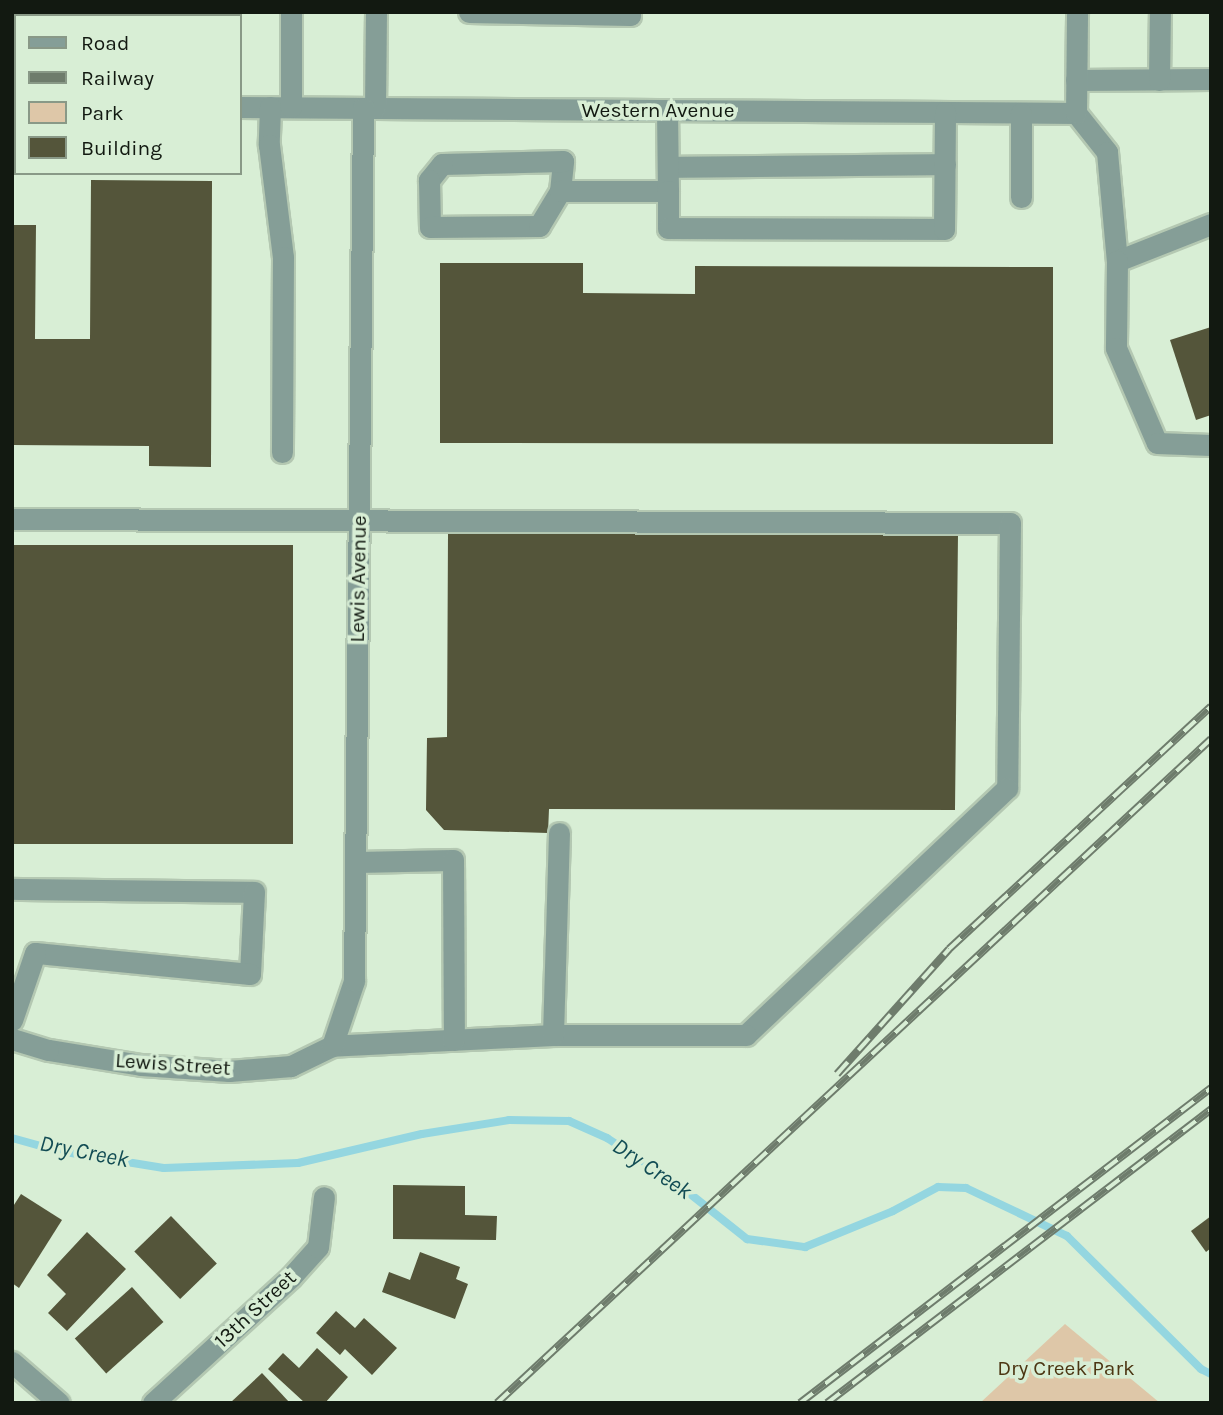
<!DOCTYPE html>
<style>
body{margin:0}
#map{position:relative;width:1223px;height:1415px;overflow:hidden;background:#d8eed5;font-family:Karla,sans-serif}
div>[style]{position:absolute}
.green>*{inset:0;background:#dec7a8}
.stream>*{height:8px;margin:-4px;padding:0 4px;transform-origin:4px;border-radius:4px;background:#94d6e0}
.building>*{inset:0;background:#54553a;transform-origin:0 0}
.roads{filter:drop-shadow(2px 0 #b4c8b2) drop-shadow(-2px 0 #b4c8b2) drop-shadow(0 2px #b4c8b2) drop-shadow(0 -2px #b4c8b2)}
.minor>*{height:21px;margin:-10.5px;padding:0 10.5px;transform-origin:10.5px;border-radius:10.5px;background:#859e97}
.rail>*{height:8px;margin-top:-4px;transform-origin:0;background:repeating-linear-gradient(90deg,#d8eed5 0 16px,#6e7c6c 0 32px);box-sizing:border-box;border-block:2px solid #6e7c6c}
span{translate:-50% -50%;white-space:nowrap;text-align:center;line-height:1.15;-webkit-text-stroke:7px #d8eed5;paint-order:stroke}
.street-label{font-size:21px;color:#121911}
.park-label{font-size:21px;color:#4c3613}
.water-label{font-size:23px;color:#124c54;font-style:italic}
.frame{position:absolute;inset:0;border:14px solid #121911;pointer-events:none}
.legend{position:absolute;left:14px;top:14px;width:228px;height:161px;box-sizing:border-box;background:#d8eed5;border:2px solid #899987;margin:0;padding:9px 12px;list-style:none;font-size:21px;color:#121911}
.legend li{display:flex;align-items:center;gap:14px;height:35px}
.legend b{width:35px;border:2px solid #899987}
</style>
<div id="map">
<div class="green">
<div style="clip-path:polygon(1065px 1324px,1160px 1403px,980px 1403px)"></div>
</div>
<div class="stream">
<div style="left:12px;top:1138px;width:49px;rotate:15.5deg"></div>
<div style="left:59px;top:1151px;width:106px;rotate:9.2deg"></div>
<div style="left:164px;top:1168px;width:134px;rotate:-2.1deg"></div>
<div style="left:298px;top:1163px;width:127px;rotate:-13.2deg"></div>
<div style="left:422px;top:1134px;width:88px;rotate:-9.1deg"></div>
<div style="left:509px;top:1120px;width:60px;rotate:1deg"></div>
<div style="left:569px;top:1121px;width:42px;rotate:24.1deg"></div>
<div style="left:607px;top:1138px;width:86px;rotate:33.1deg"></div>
<div style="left:679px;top:1185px;width:87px;rotate:38.5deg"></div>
<div style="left:747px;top:1239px;width:59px;rotate:7.9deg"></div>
<div style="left:805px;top:1247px;width:95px;rotate:-22.2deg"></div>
<div style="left:893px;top:1211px;width:51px;rotate:-28.1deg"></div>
<div style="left:938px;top:1187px;width:28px;rotate:2deg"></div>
<div style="left:966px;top:1188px;width:112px;rotate:25.4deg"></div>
<div style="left:1067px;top:1236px;width:189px;rotate:44.8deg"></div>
<div style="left:1201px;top:1369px;width:11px;rotate:27deg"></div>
</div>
<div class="building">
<div style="clip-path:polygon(91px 180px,212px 181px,211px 467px,149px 466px,149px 446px,12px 445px,12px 225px,36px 225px,35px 339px,90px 339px)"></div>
<div style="clip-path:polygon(440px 263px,583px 263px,583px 293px,695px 294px,695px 266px,1053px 267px,1053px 444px,440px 443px)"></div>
<div style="clip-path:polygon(1211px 327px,1211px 415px,1196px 420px,1170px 340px)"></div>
<div style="clip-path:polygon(448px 532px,958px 534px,955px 810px,549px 809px,548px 833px,444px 830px,426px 810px,427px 738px,447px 737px)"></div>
<div style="left:12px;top:545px;width:281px;height:299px"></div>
<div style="clip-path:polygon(393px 1185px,465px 1186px,465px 1215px,497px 1216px,496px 1240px,393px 1239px)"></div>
<div style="clip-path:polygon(21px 1194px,62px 1220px,19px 1288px,12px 1283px,12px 1208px)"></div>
<div style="left:171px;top:1216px;width:66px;height:51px;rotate:46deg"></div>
<div style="clip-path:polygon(1211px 1216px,1211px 1248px,1206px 1252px,1191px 1231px)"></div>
<div style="clip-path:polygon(87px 1232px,126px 1269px,67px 1331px,48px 1313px,66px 1294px,47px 1275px)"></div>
<div style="clip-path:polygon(420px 1252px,460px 1267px,456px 1279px,468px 1284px,455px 1319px,382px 1292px,389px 1272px,410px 1280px)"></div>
<div style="left:132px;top:1287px;width:47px;height:77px;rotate:48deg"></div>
<div style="clip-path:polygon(336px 1311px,355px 1328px,364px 1318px,397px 1348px,372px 1375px,345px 1349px,340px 1355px,316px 1333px)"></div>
<div style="clip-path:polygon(317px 1348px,348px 1377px,325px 1403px,305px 1403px,268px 1369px,283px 1353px,299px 1368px)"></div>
<div style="clip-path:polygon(262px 1373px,290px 1403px,230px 1403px)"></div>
</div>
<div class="roads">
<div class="minor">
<div style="left:469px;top:12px;width:161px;rotate:1.1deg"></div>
<div style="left:630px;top:15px;width:3px;rotate:-90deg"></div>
<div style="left:209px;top:16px;width:4px;rotate:-90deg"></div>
<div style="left:1076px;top:80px;width:135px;rotate:-0.4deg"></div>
<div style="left:1159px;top:80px;width:68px;rotate:-89.2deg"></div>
<div style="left:12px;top:106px;width:4px"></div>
<div style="left:240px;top:107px;width:836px;rotate:0.41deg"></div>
<div style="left:270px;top:107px;width:38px;rotate:92deg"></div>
<div style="left:269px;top:145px;width:113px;rotate:82.9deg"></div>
<div style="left:283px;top:257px;width:195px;rotate:90.3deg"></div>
<div style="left:291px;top:107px;width:95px;rotate:-90deg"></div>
<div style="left:375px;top:108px;width:96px;rotate:-89.4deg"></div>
<div style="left:1076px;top:113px;width:50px;rotate:51.5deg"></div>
<div style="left:1107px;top:152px;width:109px;rotate:84.8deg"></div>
<div style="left:1117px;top:261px;width:101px;rotate:-21.5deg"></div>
<div style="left:1076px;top:113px;width:101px;rotate:-89.4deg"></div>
<div style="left:668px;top:167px;width:277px;rotate:-0.6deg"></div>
<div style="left:560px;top:191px;width:30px;rotate:-84deg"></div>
<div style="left:563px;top:161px;width:121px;rotate:178.6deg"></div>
<div style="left:442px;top:164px;width:21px;rotate:129deg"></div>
<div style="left:429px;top:180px;width:47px;rotate:88.8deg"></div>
<div style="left:430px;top:227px;width:109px;rotate:-0.5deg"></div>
<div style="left:539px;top:226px;width:41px;rotate:-59deg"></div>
<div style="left:560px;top:191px;width:108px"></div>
<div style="left:668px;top:191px;width:81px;rotate:-90.7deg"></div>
<div style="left:668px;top:191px;width:37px;rotate:90deg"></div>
<div style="left:668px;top:228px;width:276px;rotate:0.2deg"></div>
<div style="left:944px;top:229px;width:117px;rotate:-89.5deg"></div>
<div style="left:1021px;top:197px;width:84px;rotate:-90deg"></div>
<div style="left:1117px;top:261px;width:87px;rotate:90.7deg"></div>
<div style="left:1116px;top:348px;width:103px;rotate:66.7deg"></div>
<div style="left:1157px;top:443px;width:54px;rotate:2.1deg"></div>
<div style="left:12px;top:519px;width:998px;rotate:0.23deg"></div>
<div style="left:1010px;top:523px;width:265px;rotate:90.6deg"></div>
<div style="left:1007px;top:788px;width:359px;rotate:136.6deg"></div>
<div style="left:746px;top:1035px;width:193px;rotate:180deg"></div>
<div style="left:553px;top:1035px;width:221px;rotate:177.2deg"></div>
<div style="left:332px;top:1046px;width:46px;rotate:154deg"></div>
<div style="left:291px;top:1066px;width:62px;rotate:175.4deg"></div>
<div style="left:229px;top:1071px;width:88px;rotate:-176.1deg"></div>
<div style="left:141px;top:1065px;width:94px;rotate:-170.8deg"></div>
<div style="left:48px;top:1050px;width:38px;rotate:-163deg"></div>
<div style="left:356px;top:862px;width:97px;rotate:-1.2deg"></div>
<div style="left:453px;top:860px;width:180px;rotate:89.7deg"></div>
<div style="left:12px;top:889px;width:242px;rotate:0.7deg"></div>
<div style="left:254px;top:892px;width:82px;rotate:92.8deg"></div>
<div style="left:250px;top:974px;width:216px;rotate:-174.4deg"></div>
<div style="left:35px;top:953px;width:71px;rotate:108.9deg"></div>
<div style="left:553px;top:1035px;width:202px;rotate:-88.3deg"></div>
<div style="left:332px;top:1046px;width:69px;rotate:-71.3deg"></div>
<div style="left:354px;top:981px;width:873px;rotate:-89.41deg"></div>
<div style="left:12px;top:1362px;width:62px;rotate:41.1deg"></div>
<div style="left:153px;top:1403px;width:187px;rotate:-42.4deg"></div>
<div style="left:291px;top:1277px;width:40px;rotate:-48deg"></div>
<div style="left:318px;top:1247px;width:50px;rotate:-83.2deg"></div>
</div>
</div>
<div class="rail">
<div style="left:837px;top:1074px;width:168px;rotate:-48.1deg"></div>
<div style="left:949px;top:949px;width:357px;rotate:-42.8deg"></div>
<div style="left:497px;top:1403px;width:975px;rotate:-42.92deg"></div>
<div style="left:800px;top:1403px;width:518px;rotate:-37.47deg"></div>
<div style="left:827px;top:1403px;width:484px;rotate:-37.4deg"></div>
</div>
<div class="street-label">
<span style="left:658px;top:110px">Western Avenue</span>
<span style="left:358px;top:579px;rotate:-89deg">Lewis Avenue</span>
<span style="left:173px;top:1064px;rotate:4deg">Lewis Street</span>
<span style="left:255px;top:1309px;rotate:-43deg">13th Street</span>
</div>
<div class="park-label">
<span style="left:1066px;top:1368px">Dry Creek Park</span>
</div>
<div class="water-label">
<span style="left:84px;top:1152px;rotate:11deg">Dry Creek</span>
<span style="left:652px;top:1169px;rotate:34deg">Dry Creek</span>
</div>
<div class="frame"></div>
<ul class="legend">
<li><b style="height:9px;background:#859e97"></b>Road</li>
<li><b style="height:9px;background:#6e7c6c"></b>Railway</li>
<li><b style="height:19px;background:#dec7a8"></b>Park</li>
<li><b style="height:19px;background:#54553a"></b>Building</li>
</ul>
</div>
